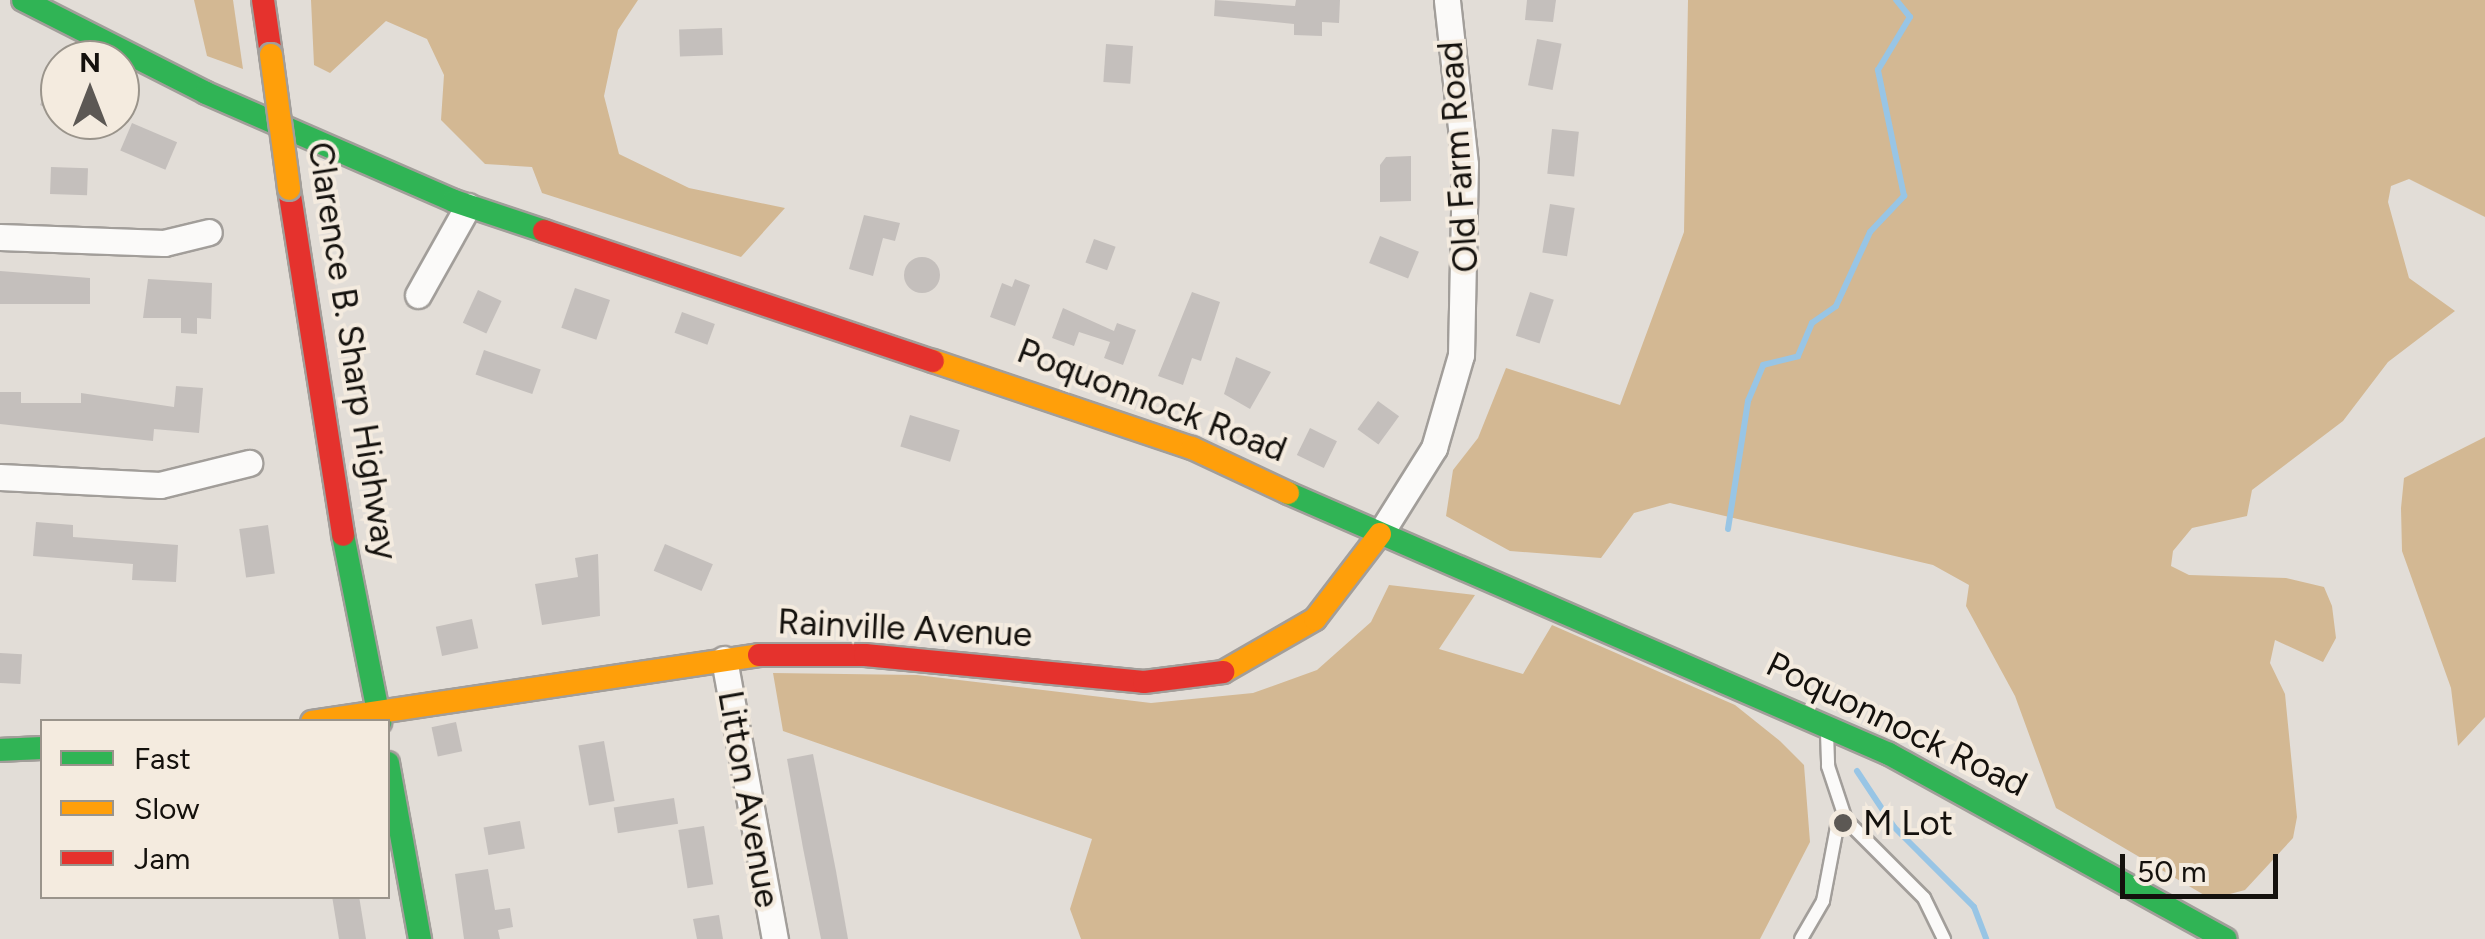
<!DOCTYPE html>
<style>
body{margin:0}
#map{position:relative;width:2485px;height:939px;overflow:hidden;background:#e2ddd7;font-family:Figtree,sans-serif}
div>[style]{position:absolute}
.forest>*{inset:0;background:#d3b893}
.stream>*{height:6px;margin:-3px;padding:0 3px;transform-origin:3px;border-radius:3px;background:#98c5e5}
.building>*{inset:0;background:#c4bfbc;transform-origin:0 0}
.round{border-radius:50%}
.roads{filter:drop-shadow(2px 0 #a29e9a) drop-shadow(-2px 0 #a29e9a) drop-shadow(0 2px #a29e9a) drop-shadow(0 -2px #a29e9a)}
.lane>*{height:12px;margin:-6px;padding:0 6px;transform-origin:6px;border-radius:6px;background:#fbfaf9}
.street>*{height:25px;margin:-12.5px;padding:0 12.5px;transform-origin:12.5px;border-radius:12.5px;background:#fbfaf9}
.fast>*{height:22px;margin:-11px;padding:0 11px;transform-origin:11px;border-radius:11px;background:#30b455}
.slow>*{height:22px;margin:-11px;padding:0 11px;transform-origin:11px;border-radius:11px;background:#ff9f0a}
.jam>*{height:22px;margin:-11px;padding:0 11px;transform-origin:11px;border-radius:11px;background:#e5322d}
.bridges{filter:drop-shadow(2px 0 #a29e9a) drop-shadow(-2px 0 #a29e9a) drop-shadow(0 2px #a29e9a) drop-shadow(0 -2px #a29e9a)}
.slow-bridge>*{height:22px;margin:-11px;padding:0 11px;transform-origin:11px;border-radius:11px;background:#ff9f0a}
.dots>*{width:28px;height:28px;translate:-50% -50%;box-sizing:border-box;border:5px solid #f4ebdf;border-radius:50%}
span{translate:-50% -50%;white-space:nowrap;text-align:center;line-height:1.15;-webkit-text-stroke:8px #f4ebdf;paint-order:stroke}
.street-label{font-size:35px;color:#14110d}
.poi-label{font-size:35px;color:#14110d}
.left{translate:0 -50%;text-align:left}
.legend{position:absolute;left:40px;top:719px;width:350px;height:180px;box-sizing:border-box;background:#f4ebdf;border:2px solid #9a948b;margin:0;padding:12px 18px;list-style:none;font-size:30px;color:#14110d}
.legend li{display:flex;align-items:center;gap:20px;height:50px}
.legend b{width:50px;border:2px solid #9a948b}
.north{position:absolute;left:40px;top:40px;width:100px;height:100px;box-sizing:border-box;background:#f4ebdf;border:2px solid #9a948b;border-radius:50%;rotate:0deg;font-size:28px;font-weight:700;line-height:40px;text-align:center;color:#14110d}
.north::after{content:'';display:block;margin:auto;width:35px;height:45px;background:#5c5854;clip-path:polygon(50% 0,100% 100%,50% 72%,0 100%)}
.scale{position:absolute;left:2120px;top:854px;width:158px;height:45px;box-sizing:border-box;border:5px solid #14110d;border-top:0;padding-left:12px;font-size:30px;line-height:35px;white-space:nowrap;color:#14110d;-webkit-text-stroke:8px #f4ebdf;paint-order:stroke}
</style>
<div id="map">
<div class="forest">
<div style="clip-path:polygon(194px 0,233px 0,243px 69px,207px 56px)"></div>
<div style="clip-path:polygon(311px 0,638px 0,618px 30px,604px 96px,619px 154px,689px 188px,785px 208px,741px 257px,542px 193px,532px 167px,485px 164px,441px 120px,444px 75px,427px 39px,386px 21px,330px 73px,314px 65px)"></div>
<div style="clip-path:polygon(1688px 0,2485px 0,2485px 217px,2409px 179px,2391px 186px,2388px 202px,2409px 278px,2455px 311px,2388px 362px,2343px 421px,2252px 490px,2247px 516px,2192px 528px,2173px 551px,2171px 566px,2189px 575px,2286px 578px,2324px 587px,2332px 606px,2336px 638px,2323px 662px,2275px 640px,2270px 663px,2285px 694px,2297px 817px,2293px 838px,2245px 890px,2211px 899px,2056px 808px,2015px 696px,1966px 606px,1969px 585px,1933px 565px,1670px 503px,1634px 513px,1601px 558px,1510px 551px,1446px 516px,1453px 470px,1478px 438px,1506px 368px,1620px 405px,1684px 232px)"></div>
<div style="clip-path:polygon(2485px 437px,2485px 717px,2458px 746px,2451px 688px,2402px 551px,2401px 508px,2404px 478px)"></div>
<div style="clip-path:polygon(1389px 585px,1475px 595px,1439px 649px,1523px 674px,1552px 625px,1735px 705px,1780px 741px,1804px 765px,1810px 842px,1760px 939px,1081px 939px,1070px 909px,1092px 839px,783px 731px,773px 673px,917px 675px,1151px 703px,1253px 693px,1317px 670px,1371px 622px)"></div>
</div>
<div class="stream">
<div style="left:1728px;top:529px;width:130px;rotate:-81.1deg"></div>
<div style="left:1748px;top:401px;width:39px;rotate:-67deg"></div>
<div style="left:1763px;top:365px;width:36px;rotate:-14deg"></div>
<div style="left:1798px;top:356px;width:36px;rotate:-67deg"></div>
<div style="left:1812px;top:323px;width:29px;rotate:-35deg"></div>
<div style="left:1836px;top:306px;width:81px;rotate:-65.3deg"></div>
<div style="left:1870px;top:232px;width:50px;rotate:-46.6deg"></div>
<div style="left:1904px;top:196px;width:129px;rotate:-101.7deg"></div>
<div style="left:1878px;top:70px;width:62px;rotate:-58.9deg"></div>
<div style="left:1910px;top:17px;width:22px;rotate:-129deg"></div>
<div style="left:1857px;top:771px;width:67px;rotate:56.5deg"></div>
<div style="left:1894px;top:827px;width:113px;rotate:45deg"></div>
<div style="left:1974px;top:907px;width:34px;rotate:69deg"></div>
</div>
<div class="building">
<div style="clip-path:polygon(1215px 0,1295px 6px,1296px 0,1340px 0,1339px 23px,1322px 22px,1322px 36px,1294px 35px,1294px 24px,1214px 16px)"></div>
<div style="clip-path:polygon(1527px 0,1556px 0,1553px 22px,1525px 20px)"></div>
<div style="left:722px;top:28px;width:27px;height:43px;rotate:88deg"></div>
<div style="left:1537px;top:39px;width:25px;height:47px;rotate:11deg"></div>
<div style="left:1106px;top:44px;width:27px;height:38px;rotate:4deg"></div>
<div style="clip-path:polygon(60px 62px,60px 114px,40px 105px)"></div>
<div style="left:132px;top:123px;width:49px;height:30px;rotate:23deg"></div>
<div style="left:1552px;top:129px;width:27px;height:45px;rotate:6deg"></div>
<div style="clip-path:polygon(1411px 156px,1411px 201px,1380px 202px,1380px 165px,1386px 157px)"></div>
<div style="left:51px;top:167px;width:37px;height:27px;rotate:2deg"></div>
<div style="left:1550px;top:204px;width:25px;height:49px;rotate:9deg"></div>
<div style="clip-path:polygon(864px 215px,900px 223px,895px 241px,883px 238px,873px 276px,849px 269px)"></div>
<div style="left:1380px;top:236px;width:42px;height:29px;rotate:22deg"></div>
<div style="left:1094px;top:239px;width:23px;height:25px;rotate:20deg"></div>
<div class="round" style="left:904px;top:257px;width:36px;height:36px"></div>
<div style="clip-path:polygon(0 271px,90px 278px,90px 304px,0 304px)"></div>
<div style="clip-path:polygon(148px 279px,212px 283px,211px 319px,197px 318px,197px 334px,181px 333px,181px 318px,143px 318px)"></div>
<div style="clip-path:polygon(1015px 279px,1030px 285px,1015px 326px,990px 317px,1002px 283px,1012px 287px)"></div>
<div style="left:575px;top:288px;width:37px;height:42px;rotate:19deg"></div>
<div style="left:478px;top:290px;width:26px;height:36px;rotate:25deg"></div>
<div style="clip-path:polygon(1192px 292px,1220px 302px,1201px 361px,1192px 358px,1183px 385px,1158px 376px)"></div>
<div style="left:1530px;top:292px;width:25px;height:46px;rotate:18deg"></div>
<div style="clip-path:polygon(1063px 308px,1114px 331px,1117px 323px,1136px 330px,1123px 365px,1104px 358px,1110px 342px,1079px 332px,1074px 346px,1052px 338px)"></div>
<div style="left:682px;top:312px;width:35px;height:22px;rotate:20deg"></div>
<div style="left:484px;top:350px;width:60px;height:26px;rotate:19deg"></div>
<div style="clip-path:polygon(1236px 357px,1271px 372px,1250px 409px,1224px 394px)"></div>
<div style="clip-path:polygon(176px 386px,203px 388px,199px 433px,154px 429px,153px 441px,0 424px,0 392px,21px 392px,21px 403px,81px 403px,81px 393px,174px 407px)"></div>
<div style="left:1378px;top:401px;width:26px;height:35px;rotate:36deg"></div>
<div style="left:910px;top:415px;width:52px;height:33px;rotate:17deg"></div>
<div style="left:1310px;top:428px;width:30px;height:30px;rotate:26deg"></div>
<div style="clip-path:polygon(36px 522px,73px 525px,73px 537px,178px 545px,176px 582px,132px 580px,133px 564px,33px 556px)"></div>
<div style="left:268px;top:525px;width:49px;height:29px;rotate:82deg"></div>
<div style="left:665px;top:544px;width:52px;height:29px;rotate:23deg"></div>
<div style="clip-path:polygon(598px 554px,600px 616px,542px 625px,535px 584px,578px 577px,575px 558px)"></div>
<div style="left:472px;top:619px;width:30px;height:37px;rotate:78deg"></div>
<div style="left:0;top:653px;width:22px;height:30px;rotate:3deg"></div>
<div style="left:456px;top:722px;width:30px;height:25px;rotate:78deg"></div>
<div style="left:604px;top:741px;width:61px;height:26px;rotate:80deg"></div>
<div style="clip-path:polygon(813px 754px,836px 871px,848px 939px,821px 939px,803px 848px,787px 759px)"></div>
<div style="left:674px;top:798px;width:26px;height:61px;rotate:81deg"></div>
<div style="left:520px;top:821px;width:28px;height:37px;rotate:80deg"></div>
<div style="left:704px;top:826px;width:59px;height:26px;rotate:81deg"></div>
<div style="clip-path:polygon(488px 869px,495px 910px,510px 908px,513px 927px,498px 930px,500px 939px,464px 939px,455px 874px)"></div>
<div style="clip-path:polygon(332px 896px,359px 896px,366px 939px,339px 939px)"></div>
<div style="clip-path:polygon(719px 915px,723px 939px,697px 939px,693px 919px)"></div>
</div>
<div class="roads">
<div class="lane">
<div style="left:1827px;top:733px;width:33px;rotate:88deg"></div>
<div style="left:1828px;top:766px;width:57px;rotate:71.6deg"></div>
<div style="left:1846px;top:820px;width:110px;rotate:45deg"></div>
<div style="left:1924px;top:898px;width:46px;rotate:64deg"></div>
<div style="left:1801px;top:939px;width:44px;rotate:-59.9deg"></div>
<div style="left:1823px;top:901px;width:75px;rotate:-79.3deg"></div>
<div style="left:1837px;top:827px;width:11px;rotate:-38deg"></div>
</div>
<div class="street">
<div style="left:0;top:237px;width:164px;rotate:2.1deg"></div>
<div style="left:164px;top:243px;width:46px;rotate:-13.7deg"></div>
<div style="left:418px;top:295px;width:102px;rotate:-60.7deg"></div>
<div style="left:0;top:477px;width:160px;rotate:2.9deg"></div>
<div style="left:160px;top:485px;width:92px;rotate:-13.9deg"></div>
<div style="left:1380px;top:534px;width:102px;rotate:-57.9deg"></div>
<div style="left:1434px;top:448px;width:97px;rotate:-73.8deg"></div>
<div style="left:1461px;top:355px;width:191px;rotate:-88.8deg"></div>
<div style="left:1465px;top:164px;width:165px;rotate:-96.3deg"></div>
<div style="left:724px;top:659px;width:285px;rotate:79.7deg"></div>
</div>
<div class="fast">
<div style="left:23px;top:0;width:205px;rotate:26.9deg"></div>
<div style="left:206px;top:93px;width:270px;rotate:23.5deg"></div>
<div style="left:454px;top:201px;width:95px;rotate:18.4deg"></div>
<div style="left:1288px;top:493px;width:655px;rotate:23.47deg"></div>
<div style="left:1889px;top:754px;width:384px;rotate:28.8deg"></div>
<div style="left:343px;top:535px;width:191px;rotate:78.8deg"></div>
<div style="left:0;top:750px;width:42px;rotate:-2.7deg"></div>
<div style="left:388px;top:763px;width:179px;rotate:79.7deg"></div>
</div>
<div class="slow">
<div style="left:933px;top:361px;width:273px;rotate:18.6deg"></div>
<div style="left:1192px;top:448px;width:106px;rotate:25.1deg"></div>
<div style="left:1223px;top:672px;width:106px;rotate:-29.9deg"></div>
<div style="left:1315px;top:619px;width:107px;rotate:-52.6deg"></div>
<div style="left:312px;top:722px;width:452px;rotate:-8.5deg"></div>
</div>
<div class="jam">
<div style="left:263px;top:0;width:56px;rotate:81.7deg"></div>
<div style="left:289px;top:189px;width:350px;rotate:81.1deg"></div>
<div style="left:544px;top:231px;width:410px;rotate:18.5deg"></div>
<div style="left:759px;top:655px;width:106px"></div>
<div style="left:865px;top:655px;width:280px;rotate:5.5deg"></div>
<div style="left:1144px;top:682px;width:80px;rotate:-7.2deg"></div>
</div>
</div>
<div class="bridges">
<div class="slow-bridge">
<div style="left:271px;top:55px;width:135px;rotate:82.3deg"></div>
</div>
</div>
<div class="dots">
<div style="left:1843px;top:823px;background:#5c5854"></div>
</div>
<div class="street-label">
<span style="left:1458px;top:157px;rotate:-94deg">Old Farm Road</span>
<span style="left:353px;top:351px;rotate:81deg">Clarence B. Sharp Highway</span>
<span style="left:1152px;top:400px;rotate:21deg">Poquonnock Road</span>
<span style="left:905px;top:628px;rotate:3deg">Rainville Avenue</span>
<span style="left:1897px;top:724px;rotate:26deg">Poquonnock Road</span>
<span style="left:749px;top:799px;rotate:80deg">Litton Avenue</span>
</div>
<div class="poi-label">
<span class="left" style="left:1863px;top:823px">M Lot</span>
</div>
<ul class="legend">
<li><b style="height:12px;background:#30b455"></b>Fast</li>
<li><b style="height:12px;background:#ff9f0a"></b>Slow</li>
<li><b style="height:12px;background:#e5322d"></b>Jam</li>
</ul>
<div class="north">N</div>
<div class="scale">50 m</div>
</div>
